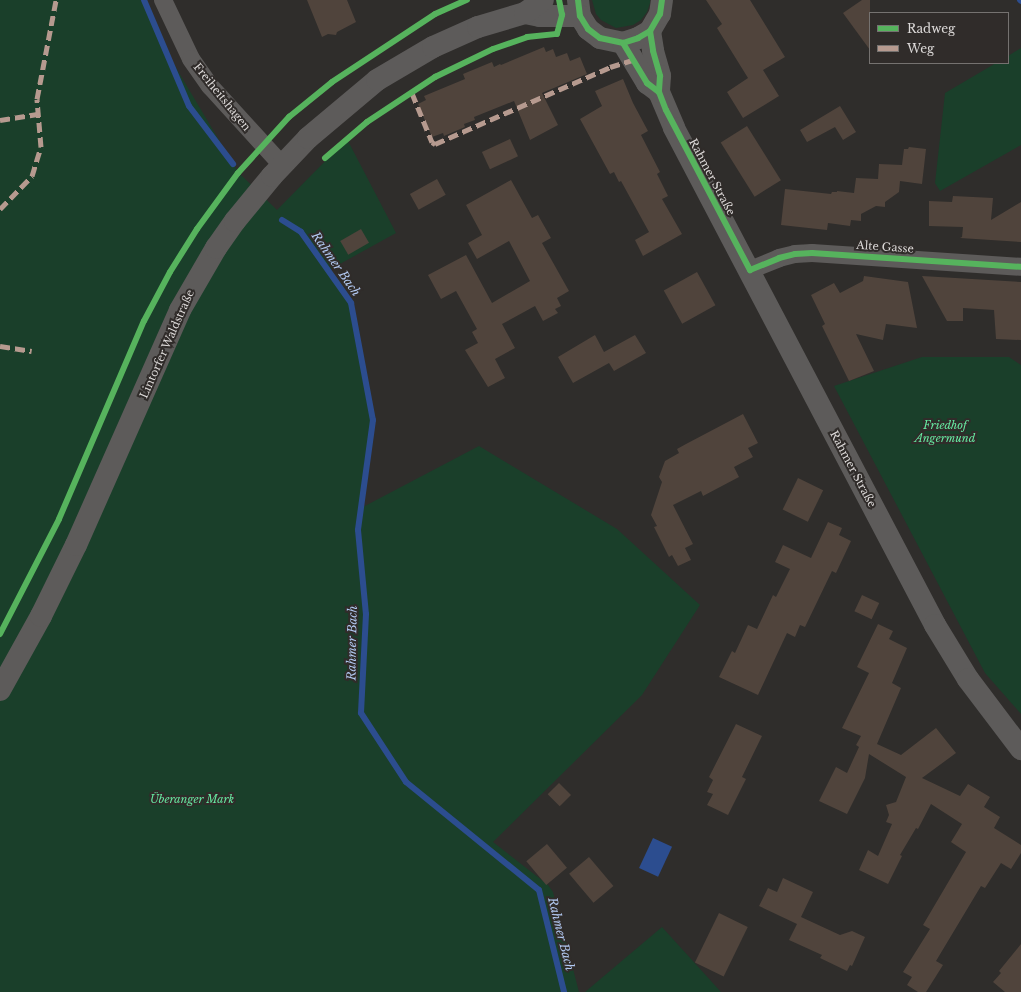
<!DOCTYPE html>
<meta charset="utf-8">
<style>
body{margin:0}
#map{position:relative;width:1021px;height:992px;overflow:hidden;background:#2f2d2b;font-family:"Libre Baskerville",serif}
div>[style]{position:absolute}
.green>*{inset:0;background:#1a3f2a}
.water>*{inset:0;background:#2c4d8f;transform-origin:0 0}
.stream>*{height:6px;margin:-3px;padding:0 3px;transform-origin:3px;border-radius:3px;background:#2c4d8f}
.building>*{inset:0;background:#50443c;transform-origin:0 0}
.minor>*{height:18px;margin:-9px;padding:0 9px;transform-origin:9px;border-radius:9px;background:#5d5b5a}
.secondary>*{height:22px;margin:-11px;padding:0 11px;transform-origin:11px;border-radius:11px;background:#5d5b5a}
.quiet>*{height:5px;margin-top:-2.5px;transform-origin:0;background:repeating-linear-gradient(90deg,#b69a8f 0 10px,transparent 0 15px)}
.cycleway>*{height:6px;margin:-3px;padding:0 3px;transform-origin:3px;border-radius:3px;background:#56b35d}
span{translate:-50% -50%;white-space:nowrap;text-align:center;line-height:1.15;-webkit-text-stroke:4px #302c2a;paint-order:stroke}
.street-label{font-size:11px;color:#dddad9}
.park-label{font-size:11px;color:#66eba2;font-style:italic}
.water-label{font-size:12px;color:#b2c9f2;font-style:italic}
.legend{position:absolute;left:869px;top:12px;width:140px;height:52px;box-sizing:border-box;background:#302c2a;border:1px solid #757270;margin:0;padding:5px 7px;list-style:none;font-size:12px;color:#dddad9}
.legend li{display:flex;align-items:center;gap:8px;height:20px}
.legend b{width:20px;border:1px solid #757270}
</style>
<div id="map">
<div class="green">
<div style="clip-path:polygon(evenodd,0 0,142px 0,172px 61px,238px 172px,277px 210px,347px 139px,396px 233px,329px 270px,302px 231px,290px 223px,308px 240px,318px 258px,351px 303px,372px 421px,371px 429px,373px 442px,362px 492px,356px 531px,365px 596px,360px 530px,363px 507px,479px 446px,617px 529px,700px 605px,642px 695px,493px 842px,548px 885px,553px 892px,579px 992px,0 992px,0 0,366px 635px,366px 636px,363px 703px,361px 697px,363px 645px,366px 635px,0 0,529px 880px,541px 890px,554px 944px,545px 921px,538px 892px,531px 886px,529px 880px)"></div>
<div style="clip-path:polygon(592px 0,650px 0,650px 3px,647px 12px,641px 20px,633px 25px,616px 28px,601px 20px,596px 14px)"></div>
<div style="clip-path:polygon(1021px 48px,1021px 145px,940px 191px,935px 183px,945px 93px,996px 63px,1008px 63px,1008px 56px)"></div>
<div style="clip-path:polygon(922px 357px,1009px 357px,1021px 365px,1021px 714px,985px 673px,834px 386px)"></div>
<div style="clip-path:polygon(662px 927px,721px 992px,585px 992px)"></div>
</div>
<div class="water">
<div style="left:653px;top:838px;width:21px;height:33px;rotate:25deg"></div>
</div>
<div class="stream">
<div style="left:144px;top:0;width:115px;rotate:67deg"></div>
<div style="left:189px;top:106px;width:73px;rotate:52.8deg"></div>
<div style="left:1020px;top:0;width:1px;rotate:45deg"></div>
<div style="left:282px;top:220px;width:22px;rotate:32deg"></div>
<div style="left:301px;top:232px;width:87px;rotate:54.8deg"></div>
<div style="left:351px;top:303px;width:119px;rotate:79.4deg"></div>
<div style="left:373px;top:420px;width:111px;rotate:97.8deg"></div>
<div style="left:358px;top:530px;width:84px;rotate:84.6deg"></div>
<div style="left:366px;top:614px;width:99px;rotate:92.9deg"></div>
<div style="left:361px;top:713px;width:82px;rotate:56.9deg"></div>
<div style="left:406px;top:782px;width:171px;rotate:39.1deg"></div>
<div style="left:539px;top:890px;width:105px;rotate:76.2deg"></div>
</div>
<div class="building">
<div style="clip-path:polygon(307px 0,347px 0,356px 22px,337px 32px,336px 35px,328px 34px,322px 37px)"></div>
<div style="clip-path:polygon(706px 0,750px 0,785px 57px,763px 70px,779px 96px,743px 118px,727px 92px,748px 78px,717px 28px,722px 24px)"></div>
<div style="clip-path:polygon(862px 0,870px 0,870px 50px,843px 13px)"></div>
<div style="clip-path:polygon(544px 47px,546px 52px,553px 49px,556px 57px,567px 53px,570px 61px,580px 57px,587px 74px,542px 93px,558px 125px,530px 140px,514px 101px,474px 117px,475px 120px,464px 124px,465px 127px,444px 136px,443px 133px,432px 137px,418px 104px,426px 100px,424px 96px,465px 79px,463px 74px,492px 62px,494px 67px,500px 64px,501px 65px)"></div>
<div style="clip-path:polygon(623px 79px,633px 103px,648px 131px,641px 135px,660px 172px,657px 174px,668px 196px,662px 199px,682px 234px,643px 256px,635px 240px,649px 232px,621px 181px,619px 182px,614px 172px,610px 174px,580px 119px,602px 106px,595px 91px)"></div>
<div style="clip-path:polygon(840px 106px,856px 132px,843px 140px,835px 127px,807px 142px,800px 130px)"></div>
<div style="left:747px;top:126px;width:64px;height:31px;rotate:58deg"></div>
<div style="left:510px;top:139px;width:19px;height:31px;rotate:65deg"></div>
<div style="clip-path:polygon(909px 147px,926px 149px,922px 184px,900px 181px,899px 192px,885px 202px,885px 207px,876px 206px,861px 214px,861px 221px,851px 220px,850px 226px,828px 223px,827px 230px,781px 225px,785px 189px,831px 194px,832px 192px,837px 192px,837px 191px,854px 193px,856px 178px,878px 179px,879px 164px,902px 165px,904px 149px,908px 149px)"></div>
<div style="left:437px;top:179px;width:18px;height:31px;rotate:61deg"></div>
<div style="clip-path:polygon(511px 180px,532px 218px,538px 215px,551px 238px,542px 243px,569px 291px,557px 298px,561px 306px,555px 309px,558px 313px,543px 321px,535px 306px,502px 324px,515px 348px,495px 359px,505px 378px,488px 387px,465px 350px,478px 343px,472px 332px,477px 329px,456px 291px,441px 299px,428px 275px,466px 255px,492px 303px,530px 281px,509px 241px,477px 259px,468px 243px,482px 235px,466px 205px)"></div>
<div style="clip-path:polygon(953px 196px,993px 198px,991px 220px,1021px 202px,1021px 242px,960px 238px,962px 237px,963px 227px,929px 226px,929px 201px,952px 202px)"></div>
<div style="left:361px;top:229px;width:16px;height:24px;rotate:60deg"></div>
<div style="left:697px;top:272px;width:38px;height:38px;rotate:61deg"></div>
<div style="clip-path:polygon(864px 276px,908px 282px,917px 328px,886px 324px,883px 340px,856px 334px,874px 371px,849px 381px,822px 326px,825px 324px,811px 295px,834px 283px,840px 293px,863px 281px)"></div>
<div style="clip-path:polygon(922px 276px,1021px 282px,1021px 340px,996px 339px,994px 310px,963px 308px,963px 321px,947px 321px)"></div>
<div style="clip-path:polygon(595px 335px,604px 352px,635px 335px,646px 353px,614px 371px,609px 363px,573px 383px,558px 357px)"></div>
<div style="clip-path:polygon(743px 414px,758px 443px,748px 448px,753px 457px,734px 467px,739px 477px,703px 496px,701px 491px,673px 505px,693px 544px,685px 548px,691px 560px,678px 566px,672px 555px,669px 557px,654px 527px,657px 526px,651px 515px,662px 482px,659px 477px,665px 461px,679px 453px,677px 449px,686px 444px)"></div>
<div style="left:798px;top:478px;width:28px;height:35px;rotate:26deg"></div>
<div style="clip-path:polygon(828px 522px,842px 528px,839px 535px,851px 541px,836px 573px,832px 571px,805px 627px,800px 625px,795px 637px,787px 633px,758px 695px,719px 677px,732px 651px,735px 653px,748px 625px,757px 629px,773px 595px,776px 597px,790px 569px,775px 562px,783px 545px,811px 558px)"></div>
<div style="left:862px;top:595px;width:19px;height:18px;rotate:25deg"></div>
<div style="clip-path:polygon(878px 624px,893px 631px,889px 639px,907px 648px,892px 683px,901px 688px,877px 744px,901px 755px,936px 728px,956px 753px,922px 778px,960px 796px,968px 784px,990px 797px,984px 807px,1000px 817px,994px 828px,1021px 845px,1021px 853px,1011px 869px,1001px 863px,985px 888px,981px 886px,936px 961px,943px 965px,926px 992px,918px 992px,907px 985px,912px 977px,903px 972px,930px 929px,923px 925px,966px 852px,951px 842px,962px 824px,931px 804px,918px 829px,916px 828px,900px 855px,902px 856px,888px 884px,859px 870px,868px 850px,878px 856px,892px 824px,886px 822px,889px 815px,886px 805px,896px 802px,906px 777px,869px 754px,865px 778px,847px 814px,819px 801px,836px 767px,847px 773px,859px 747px,856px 745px,861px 736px,842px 728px,869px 673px,857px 667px)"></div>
<div style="clip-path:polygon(736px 724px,762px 736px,742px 777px,746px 779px,728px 815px,707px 805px,713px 794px,707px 792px,713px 780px,709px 777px)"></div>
<div style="left:559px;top:783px;width:17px;height:16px;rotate:45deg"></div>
<div style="left:547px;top:844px;width:31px;height:27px;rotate:50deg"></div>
<div style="left:589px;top:857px;width:38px;height:26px;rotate:50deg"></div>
<div style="clip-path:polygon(783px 878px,813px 892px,801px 917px,840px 935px,852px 931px,865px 937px,852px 966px,850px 965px,847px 971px,820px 958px,822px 955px,789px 940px,797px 924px,759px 906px,768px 888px,777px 892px)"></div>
<div style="left:719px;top:913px;width:32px;height:55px;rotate:26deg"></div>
<div style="clip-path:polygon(1021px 944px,1021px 992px,1005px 992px,993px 982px,1001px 973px,999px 971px)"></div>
</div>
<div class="minor">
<div style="left:163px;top:0;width:65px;rotate:64.6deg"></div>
<div style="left:191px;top:59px;width:33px;rotate:55deg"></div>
<div style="left:210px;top:86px;width:107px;rotate:47.7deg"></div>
<div style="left:750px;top:270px;width:31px;rotate:-22deg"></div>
<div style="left:779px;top:258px;width:16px;rotate:-14deg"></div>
<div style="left:795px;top:254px;width:17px;rotate:-3deg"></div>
<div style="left:812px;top:253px;width:209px;rotate:3.8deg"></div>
</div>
<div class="secondary">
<div style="left:578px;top:0;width:16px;rotate:83deg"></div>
<div style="left:580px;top:16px;width:15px;rotate:58deg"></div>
<div style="left:588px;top:29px;width:15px;rotate:37deg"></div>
<div style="left:600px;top:38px;width:24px;rotate:12deg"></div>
<div style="left:623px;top:43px;width:16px;rotate:-18deg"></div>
<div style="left:638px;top:38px;width:14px;rotate:-30deg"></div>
<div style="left:650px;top:31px;width:20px;rotate:-60deg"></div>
<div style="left:660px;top:14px;width:14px;rotate:-82deg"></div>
<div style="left:525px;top:13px;width:15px;rotate:11deg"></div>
<div style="left:540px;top:16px;width:40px"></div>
<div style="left:650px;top:31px;width:20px;rotate:81deg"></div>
<div style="left:653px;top:51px;width:26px;rotate:74deg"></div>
<div style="left:660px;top:76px;width:16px;rotate:94deg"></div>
<div style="left:659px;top:92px;width:39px;rotate:67deg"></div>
<div style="left:674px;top:128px;width:561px;rotate:62.29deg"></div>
<div style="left:935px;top:625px;width:63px;rotate:58.6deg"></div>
<div style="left:968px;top:679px;width:88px;rotate:52.9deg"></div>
<div style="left:623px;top:43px;width:47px;rotate:59deg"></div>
<div style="left:647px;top:83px;width:15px;rotate:37deg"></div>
<div style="left:0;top:690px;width:85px;rotate:-61deg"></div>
<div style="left:41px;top:616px;width:79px;rotate:-63.8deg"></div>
<div style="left:76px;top:545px;width:257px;rotate:-66.1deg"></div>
<div style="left:180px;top:310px;width:72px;rotate:-59.9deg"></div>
<div style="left:216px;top:248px;width:33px;rotate:-55deg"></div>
<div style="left:235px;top:221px;width:58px;rotate:-50.6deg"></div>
<div style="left:272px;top:176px;width:52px;rotate:-46.5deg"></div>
<div style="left:308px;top:138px;width:90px;rotate:-40deg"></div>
<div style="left:377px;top:80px;width:65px;rotate:-30.5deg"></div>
<div style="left:433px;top:47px;width:49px;rotate:-24deg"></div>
<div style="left:478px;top:27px;width:49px;rotate:-16.6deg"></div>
<div style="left:525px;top:13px;width:22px;rotate:-36deg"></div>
</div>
<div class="quiet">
<div style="left:412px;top:93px;width:53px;rotate:67.8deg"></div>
<div style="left:432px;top:142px;width:4px;rotate:34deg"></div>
<div style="left:435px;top:144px;width:191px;rotate:-23.7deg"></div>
<div style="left:610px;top:67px;width:24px;rotate:-17deg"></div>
<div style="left:0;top:120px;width:38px;rotate:-9deg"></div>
<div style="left:0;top:209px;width:46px;rotate:-45.9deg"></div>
<div style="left:32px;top:176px;width:30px;rotate:-73deg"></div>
<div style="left:41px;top:147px;width:48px;rotate:-94.8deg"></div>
<div style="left:37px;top:99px;width:101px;rotate:-79.1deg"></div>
<div style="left:0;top:346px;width:32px;rotate:9deg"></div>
</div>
<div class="cycleway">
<div style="left:578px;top:0;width:16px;rotate:83deg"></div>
<div style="left:580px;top:16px;width:15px;rotate:58deg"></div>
<div style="left:588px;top:29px;width:15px;rotate:37deg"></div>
<div style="left:600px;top:38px;width:24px;rotate:12deg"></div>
<div style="left:623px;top:43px;width:16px;rotate:-18deg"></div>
<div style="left:638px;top:38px;width:14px;rotate:-30deg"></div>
<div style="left:650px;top:31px;width:20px;rotate:-60deg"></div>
<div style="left:660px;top:14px;width:14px;rotate:-82deg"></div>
<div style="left:650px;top:31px;width:20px;rotate:81deg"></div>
<div style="left:653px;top:51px;width:26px;rotate:74deg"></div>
<div style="left:660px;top:76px;width:16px;rotate:94deg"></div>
<div style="left:659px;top:92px;width:19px;rotate:69deg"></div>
<div style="left:666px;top:110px;width:181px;rotate:62.3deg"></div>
<div style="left:750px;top:270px;width:31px;rotate:-22deg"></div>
<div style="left:779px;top:258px;width:16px;rotate:-14deg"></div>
<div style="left:795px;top:254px;width:17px;rotate:-3deg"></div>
<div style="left:812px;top:253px;width:209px;rotate:3.8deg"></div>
<div style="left:623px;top:43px;width:47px;rotate:59deg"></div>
<div style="left:647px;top:83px;width:15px;rotate:37deg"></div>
<div style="left:325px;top:158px;width:55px;rotate:-40.6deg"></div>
<div style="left:367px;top:122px;width:82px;rotate:-33.5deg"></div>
<div style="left:435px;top:77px;width:64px;rotate:-25.8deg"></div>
<div style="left:493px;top:49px;width:36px;rotate:-19deg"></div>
<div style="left:527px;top:37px;width:30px;rotate:-6deg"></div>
<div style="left:557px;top:34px;width:20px;rotate:-75deg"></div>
<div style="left:562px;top:15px;width:15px;rotate:-101deg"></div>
<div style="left:0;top:634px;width:129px;rotate:-62.8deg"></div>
<div style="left:59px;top:519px;width:215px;rotate:-66.8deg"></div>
<div style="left:144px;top:321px;width:55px;rotate:-62deg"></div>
<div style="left:170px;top:272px;width:51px;rotate:-57.9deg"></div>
<div style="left:197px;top:229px;width:69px;rotate:-53.8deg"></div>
<div style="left:238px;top:173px;width:76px;rotate:-47.7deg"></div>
<div style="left:289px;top:117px;width:55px;rotate:-39.1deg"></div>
<div style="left:332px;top:82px;width:123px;rotate:-33.4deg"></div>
<div style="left:435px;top:14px;width:35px;rotate:-24deg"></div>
</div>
<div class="street-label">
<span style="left:222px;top:97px;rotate:51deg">Freiheitshagen</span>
<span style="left:712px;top:177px;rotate:62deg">Rahmer Straße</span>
<span style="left:885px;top:247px;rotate:4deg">Alte Gasse</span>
<span style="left:167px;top:344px;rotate:-66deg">Lintorfer Waldstraße</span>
<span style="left:853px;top:469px;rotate:62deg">Rahmer Straße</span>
</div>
<div class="park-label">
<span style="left:945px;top:432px">Friedhof<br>Angermund</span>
<span style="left:192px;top:799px">Überanger Mark</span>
</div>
<div class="water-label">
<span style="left:336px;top:264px;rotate:55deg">Rahmer Bach</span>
<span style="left:352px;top:643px;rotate:-89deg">Rahmer Bach</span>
<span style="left:561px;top:934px;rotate:76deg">Rahmer Bach</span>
</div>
<ul class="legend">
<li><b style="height:5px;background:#56b35d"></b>Radweg</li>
<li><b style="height:5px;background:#b69a8f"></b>Weg</li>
</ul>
</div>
